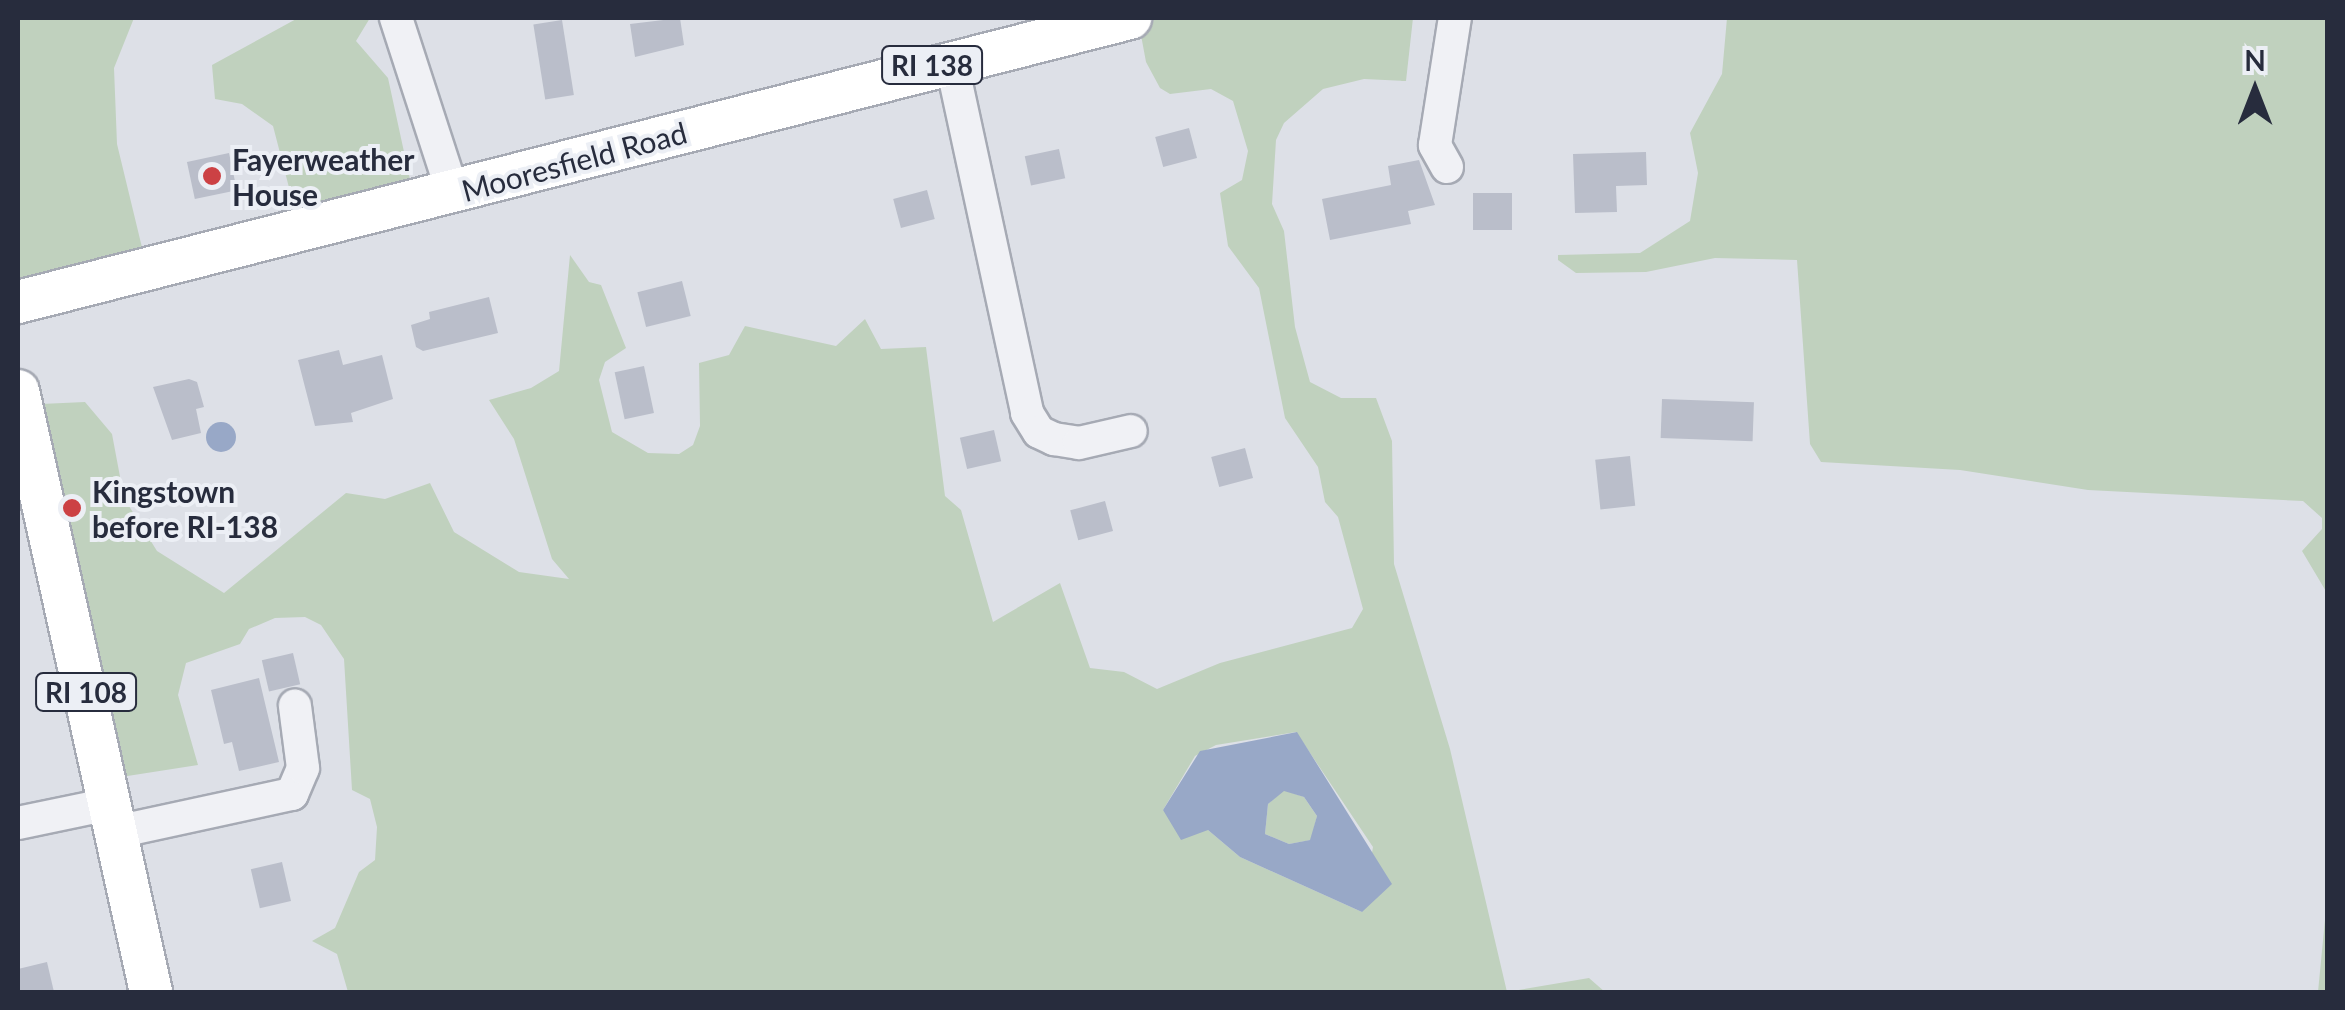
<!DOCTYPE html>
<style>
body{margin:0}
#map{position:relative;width:2345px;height:1010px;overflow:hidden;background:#dde0e7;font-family:Lato,sans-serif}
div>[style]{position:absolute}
.green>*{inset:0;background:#c0d1be}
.water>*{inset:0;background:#98a8c7}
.round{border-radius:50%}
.building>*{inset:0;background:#babeca;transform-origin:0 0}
.roads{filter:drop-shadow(2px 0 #a6aab4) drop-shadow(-2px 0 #a6aab4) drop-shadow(0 2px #a6aab4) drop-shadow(0 -2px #a6aab4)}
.minor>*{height:32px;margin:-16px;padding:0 16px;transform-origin:16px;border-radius:16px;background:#f0f1f5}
.major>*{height:42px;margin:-21px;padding:0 21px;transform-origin:21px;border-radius:21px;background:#fff}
.dots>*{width:28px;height:28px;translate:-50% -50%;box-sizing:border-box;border:5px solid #eceff5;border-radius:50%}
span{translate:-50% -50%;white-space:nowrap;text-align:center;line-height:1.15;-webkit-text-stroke:8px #eceff5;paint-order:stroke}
.shield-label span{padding:2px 8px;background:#eceff5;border:2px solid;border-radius:8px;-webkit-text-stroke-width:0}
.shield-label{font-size:28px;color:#272c3d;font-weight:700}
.poi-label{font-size:30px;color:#272c3d;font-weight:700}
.left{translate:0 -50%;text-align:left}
.street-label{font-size:30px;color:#272c3d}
.frame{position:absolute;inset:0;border:20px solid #272c3d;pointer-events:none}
.north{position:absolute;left:2205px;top:40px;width:100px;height:100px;-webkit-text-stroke:8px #eceff5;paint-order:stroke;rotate:0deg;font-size:28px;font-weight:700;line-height:40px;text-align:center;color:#272c3d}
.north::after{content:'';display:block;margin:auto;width:35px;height:45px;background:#272c3d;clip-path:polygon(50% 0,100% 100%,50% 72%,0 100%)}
</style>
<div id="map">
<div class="green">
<div style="clip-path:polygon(18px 18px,134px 18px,114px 68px,117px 144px,146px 264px,18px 298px)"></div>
<div style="clip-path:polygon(298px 18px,370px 18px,356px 41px,388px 78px,414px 198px,299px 226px,273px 126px,242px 104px,215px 99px,212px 65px)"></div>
<div style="clip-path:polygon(evenodd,1413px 18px,1406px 81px,1364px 79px,1323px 89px,1284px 123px,1276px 140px,1272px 204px,1284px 231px,1295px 327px,1310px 382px,1341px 398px,1376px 398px,1392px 441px,1394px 564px,1450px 749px,1507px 992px,1589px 978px,1605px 992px,348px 992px,337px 954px,312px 941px,335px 928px,359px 872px,375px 860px,377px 827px,370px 799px,352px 790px,344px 659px,321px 625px,305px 617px,275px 618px,249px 629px,240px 644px,186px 663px,178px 695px,198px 765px,121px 777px,19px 405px,85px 402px,112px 434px,124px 498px,157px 551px,224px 593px,346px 493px,385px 499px,430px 483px,454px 532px,519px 572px,569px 579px,552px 559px,514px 439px,489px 400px,531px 388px,559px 371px,570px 255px,589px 282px,601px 285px,626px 348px,605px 362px,599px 380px,612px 432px,648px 453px,679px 454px,693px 445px,700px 426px,699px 363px,729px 355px,745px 326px,836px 346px,865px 319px,881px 349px,926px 347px,945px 496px,961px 510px,993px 622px,1060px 583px,1090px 668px,1124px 672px,1157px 689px,1220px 663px,1352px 628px,1363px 609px,1338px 517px,1325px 502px,1318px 467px,1285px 418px,1259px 288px,1228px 246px,1220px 193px,1242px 180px,1248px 151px,1233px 101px,1211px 89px,1170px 94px,1160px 88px,1146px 62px,1138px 19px,1413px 18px,1296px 732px,1373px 847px,1362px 912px,1240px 857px,1208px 830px,1163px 810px,1195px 756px,1216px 745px,1296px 732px)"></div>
<div style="clip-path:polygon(1727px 18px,2327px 18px,2327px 593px,2302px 551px,2322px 529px,2322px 518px,2303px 501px,2088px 490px,1960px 470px,1821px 462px,1810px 444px,1797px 260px,1715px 258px,1646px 272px,1576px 273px,1558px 260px,1558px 255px,1640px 253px,1690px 221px,1698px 173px,1690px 133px,1722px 74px)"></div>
<div style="clip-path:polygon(1284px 790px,1304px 797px,1317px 816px,1311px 840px,1289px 844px,1265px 834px,1268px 804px)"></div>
<div style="clip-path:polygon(2327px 899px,2327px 992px,2318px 992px)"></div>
</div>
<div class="water">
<div class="round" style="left:206px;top:422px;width:30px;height:30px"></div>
<div style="clip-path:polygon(evenodd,1297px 732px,1392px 884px,1362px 912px,1240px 857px,1208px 830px,1181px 840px,1163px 810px,1200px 751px,1297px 732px,1284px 791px,1304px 797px,1317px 816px,1310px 840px,1289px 844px,1265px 834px,1268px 804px,1284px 791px)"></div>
</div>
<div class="building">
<div style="clip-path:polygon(680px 18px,684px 45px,635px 57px,630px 24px)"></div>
<div style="left:562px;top:20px;width:76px;height:29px;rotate:81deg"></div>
<div style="left:1189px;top:128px;width:31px;height:35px;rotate:75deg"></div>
<div style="left:1059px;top:149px;width:30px;height:35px;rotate:78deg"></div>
<div style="clip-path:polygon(1646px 152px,1647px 185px,1616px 186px,1617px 212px,1575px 213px,1573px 154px)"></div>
<div style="left:229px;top:153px;width:38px;height:43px;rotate:78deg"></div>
<div style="clip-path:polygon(1419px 160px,1435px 205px,1408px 211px,1411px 224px,1330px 240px,1322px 199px,1391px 185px,1388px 166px)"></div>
<div style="left:927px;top:190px;width:30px;height:35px;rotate:75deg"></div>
<div style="left:1512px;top:193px;width:37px;height:39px;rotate:90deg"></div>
<div style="left:682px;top:281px;width:36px;height:46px;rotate:76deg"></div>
<div style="clip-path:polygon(489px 297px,498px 333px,423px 351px,416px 347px,411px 325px,430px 319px,429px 312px)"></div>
<div style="clip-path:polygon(339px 350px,343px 365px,382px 355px,393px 399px,351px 413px,353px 422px,315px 426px,298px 360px)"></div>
<div style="left:644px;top:366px;width:48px;height:30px;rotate:78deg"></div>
<div style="clip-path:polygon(189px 379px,197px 382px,204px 407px,196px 409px,201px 433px,172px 440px,153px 387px)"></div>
<div style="left:1662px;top:399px;width:92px;height:39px;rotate:2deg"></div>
<div style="left:994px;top:430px;width:32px;height:35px;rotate:77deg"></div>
<div style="left:1245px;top:448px;width:31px;height:35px;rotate:75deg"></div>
<div style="left:1630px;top:456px;width:50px;height:35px;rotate:84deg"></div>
<div style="left:1105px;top:501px;width:31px;height:36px;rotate:75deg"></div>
<div style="left:293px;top:653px;width:32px;height:32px;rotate:77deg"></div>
<div style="clip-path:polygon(259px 678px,279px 762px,239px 771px,232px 742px,224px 744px,211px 690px)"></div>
<div style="left:282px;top:862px;width:40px;height:32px;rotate:77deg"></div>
<div style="clip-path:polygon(47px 962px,54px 992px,18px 992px,18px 969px)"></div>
</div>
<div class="roads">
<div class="minor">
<div style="left:396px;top:18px;width:184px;rotate:72deg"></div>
<div style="left:951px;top:60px;width:361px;rotate:77.8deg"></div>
<div style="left:1027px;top:413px;width:22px;rotate:58deg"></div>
<div style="left:1039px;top:432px;width:17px;rotate:25deg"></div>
<div style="left:1054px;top:439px;width:25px;rotate:9deg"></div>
<div style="left:1079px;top:443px;width:53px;rotate:-13deg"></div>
<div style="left:1447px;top:167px;width:25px;rotate:-119deg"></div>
<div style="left:1435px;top:145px;width:129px;rotate:-81.1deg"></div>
<div style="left:18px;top:823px;width:94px;rotate:-11.7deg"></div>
<div style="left:116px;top:832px;width:180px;rotate:-12.2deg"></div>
<div style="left:292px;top:794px;width:28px;rotate:-67deg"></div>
<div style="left:303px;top:768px;width:63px;rotate:-97.4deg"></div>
</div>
<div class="major">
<div style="left:18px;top:302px;width:1148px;rotate:-14.33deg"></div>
<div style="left:18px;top:391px;width:616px;rotate:77.52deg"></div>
</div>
</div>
<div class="dots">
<div style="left:212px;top:176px;background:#cc4144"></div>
<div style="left:72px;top:508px;background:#cc4144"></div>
</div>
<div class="shield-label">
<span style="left:932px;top:65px">RI 138</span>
<span style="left:86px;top:692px">RI 108</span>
</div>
<div class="poi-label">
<span class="left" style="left:232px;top:176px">Fayerweather<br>House</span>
<span class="left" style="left:92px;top:508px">Kingstown<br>before RI-138</span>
</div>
<div class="street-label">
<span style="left:574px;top:161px;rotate:-15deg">Mooresfield Road</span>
</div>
<div class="frame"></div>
<div class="north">N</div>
</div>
